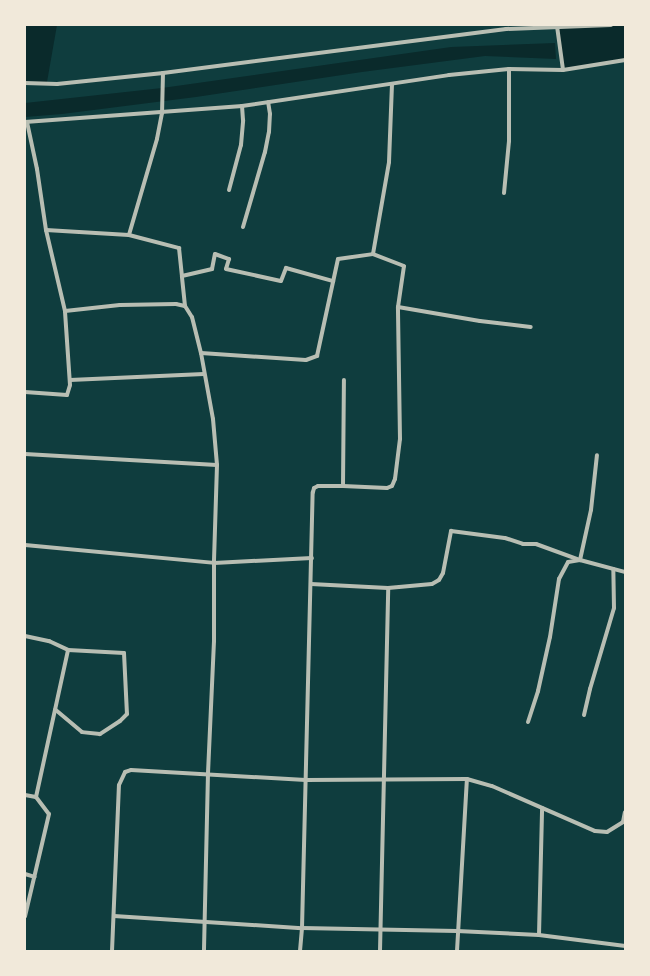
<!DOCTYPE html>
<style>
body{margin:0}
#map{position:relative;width:650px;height:976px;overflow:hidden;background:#0f3d3e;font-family:Bitter,serif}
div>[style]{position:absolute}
.water>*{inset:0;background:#0a2a2b}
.minor>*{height:4px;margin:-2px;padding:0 2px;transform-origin:2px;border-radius:2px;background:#b8beb3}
span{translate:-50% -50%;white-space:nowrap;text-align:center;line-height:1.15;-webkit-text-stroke:3.5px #f1e9da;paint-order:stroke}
.frame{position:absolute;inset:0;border:26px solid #f1e9da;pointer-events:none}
</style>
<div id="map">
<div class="water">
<div style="clip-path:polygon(25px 25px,57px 25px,47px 82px,25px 83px)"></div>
<div style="clip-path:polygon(625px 25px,625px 60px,563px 70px,557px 26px)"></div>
<div style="clip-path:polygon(555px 43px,556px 59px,485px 56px,362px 72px,196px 97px,62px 114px,25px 117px,25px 103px,162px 88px,451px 47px)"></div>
</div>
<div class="minor">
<div style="left:557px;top:26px;width:44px;rotate:82.2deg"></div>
<div style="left:163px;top:73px;width:40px;rotate:91.4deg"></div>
<div style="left:162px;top:113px;width:26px;rotate:101deg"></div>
<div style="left:157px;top:139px;width:100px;rotate:106.3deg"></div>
<div style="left:129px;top:235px;width:52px;rotate:14.6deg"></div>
<div style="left:179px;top:248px;width:28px;rotate:84deg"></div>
<div style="left:25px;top:83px;width:32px;rotate:2deg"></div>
<div style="left:57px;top:84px;width:107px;rotate:-5.9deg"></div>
<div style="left:163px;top:73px;width:346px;rotate:-7.3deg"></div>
<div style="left:506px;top:29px;width:105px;rotate:-2.2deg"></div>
<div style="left:25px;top:122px;width:218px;rotate:-4.2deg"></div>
<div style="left:242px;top:106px;width:209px;rotate:-8.5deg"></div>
<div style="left:449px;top:75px;width:60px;rotate:-5.7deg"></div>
<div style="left:509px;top:69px;width:54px;rotate:1.1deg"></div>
<div style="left:563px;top:70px;width:63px;rotate:-9.2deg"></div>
<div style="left:229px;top:190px;width:47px;rotate:-75.1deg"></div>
<div style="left:241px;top:145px;width:25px;rotate:-85deg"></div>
<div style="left:243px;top:120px;width:14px;rotate:-94deg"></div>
<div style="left:504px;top:193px;width:52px;rotate:-84.5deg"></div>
<div style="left:509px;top:141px;width:72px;rotate:-90deg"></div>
<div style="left:243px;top:227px;width:78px;rotate:-73.7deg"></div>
<div style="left:265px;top:152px;width:20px;rotate:-79deg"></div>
<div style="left:269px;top:132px;width:18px;rotate:-87deg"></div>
<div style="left:270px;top:114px;width:12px;rotate:-99deg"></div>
<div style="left:46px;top:230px;width:83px;rotate:3.4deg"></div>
<div style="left:185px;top:306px;width:30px;rotate:-96deg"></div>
<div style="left:182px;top:276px;width:31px;rotate:-13deg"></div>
<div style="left:212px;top:269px;width:15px;rotate:-79deg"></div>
<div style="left:215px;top:254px;width:15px;rotate:20deg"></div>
<div style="left:229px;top:259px;width:10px;rotate:107deg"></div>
<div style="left:226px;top:269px;width:56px;rotate:12.3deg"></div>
<div style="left:281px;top:281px;width:14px;rotate:-69deg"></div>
<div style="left:286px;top:268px;width:49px;rotate:15.5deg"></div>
<div style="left:398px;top:307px;width:83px;rotate:9.7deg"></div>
<div style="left:480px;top:321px;width:51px;rotate:6.7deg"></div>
<div style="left:65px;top:311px;width:55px;rotate:-6.2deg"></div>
<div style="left:120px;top:305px;width:56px;rotate:-1deg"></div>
<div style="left:176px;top:304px;width:9px;rotate:13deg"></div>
<div style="left:185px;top:306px;width:13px;rotate:58deg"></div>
<div style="left:192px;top:317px;width:37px;rotate:76deg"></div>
<div style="left:201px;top:353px;width:67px;rotate:79.7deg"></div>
<div style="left:213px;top:419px;width:46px;rotate:85deg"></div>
<div style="left:217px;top:465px;width:98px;rotate:91.8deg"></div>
<div style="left:214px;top:563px;width:78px;rotate:90deg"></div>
<div style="left:214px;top:641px;width:132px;rotate:92.6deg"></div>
<div style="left:208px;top:773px;width:178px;rotate:91.3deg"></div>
<div style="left:201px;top:353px;width:105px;rotate:3.8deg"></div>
<div style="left:306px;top:360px;width:12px;rotate:-20deg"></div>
<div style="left:317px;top:356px;width:99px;rotate:-77.8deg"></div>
<div style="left:338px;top:259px;width:35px;rotate:-8deg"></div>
<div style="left:373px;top:254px;width:93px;rotate:-80.1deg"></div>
<div style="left:389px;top:162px;width:78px;rotate:-87.8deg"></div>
<div style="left:70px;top:380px;width:134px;rotate:-2.6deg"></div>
<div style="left:25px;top:392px;width:42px;rotate:4.1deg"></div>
<div style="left:67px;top:395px;width:10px;rotate:-73deg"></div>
<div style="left:70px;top:385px;width:74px;rotate:-93.9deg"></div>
<div style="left:65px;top:311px;width:83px;rotate:-103.2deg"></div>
<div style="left:46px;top:230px;width:62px;rotate:-98.4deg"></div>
<div style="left:37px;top:169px;width:48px;rotate:-102deg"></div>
<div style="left:25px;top:454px;width:192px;rotate:3.3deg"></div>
<div style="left:343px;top:486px;width:44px;rotate:2.6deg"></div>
<div style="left:387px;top:488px;width:5px;rotate:-22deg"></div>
<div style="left:392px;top:486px;width:8px;rotate:-67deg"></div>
<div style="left:395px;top:479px;width:40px;rotate:-82.9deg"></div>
<div style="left:400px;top:439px;width:132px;rotate:-90.9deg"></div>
<div style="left:398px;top:307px;width:41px;rotate:-81.7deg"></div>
<div style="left:404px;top:266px;width:33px;rotate:-159deg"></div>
<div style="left:25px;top:545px;width:190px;rotate:5.4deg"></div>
<div style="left:214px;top:563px;width:98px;rotate:-2.9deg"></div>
<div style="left:311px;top:584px;width:77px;rotate:3deg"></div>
<div style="left:388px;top:588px;width:44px;rotate:-5.2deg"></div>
<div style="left:432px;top:584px;width:8px;rotate:-30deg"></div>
<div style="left:439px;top:580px;width:8px;rotate:-60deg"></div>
<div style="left:443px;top:573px;width:43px;rotate:-79.2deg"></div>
<div style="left:451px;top:531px;width:54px;rotate:7.4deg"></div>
<div style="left:505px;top:538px;width:19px;rotate:18deg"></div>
<div style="left:523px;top:544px;width:13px"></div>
<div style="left:536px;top:544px;width:47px;rotate:20deg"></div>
<div style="left:580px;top:560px;width:47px;rotate:14.9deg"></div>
<div style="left:25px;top:636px;width:25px;rotate:12deg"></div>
<div style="left:49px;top:641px;width:21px;rotate:25deg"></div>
<div style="left:68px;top:650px;width:56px;rotate:3.1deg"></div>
<div style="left:124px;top:653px;width:61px;rotate:87.2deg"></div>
<div style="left:127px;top:714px;width:10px;rotate:135deg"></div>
<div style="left:120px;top:721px;width:24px;rotate:147deg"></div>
<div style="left:100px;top:734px;width:18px;rotate:-174deg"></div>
<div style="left:82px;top:732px;width:35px;rotate:-140deg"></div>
<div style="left:584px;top:715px;width:27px;rotate:-77deg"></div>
<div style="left:590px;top:689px;width:84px;rotate:-73.5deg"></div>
<div style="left:614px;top:608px;width:39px;rotate:-91deg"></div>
<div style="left:528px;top:722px;width:33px;rotate:-72deg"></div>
<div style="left:538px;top:691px;width:55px;rotate:-77.5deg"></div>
<div style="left:550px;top:637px;width:59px;rotate:-81.2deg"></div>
<div style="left:559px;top:579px;width:19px;rotate:-62deg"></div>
<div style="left:568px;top:562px;width:12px;rotate:-9deg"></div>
<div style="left:580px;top:560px;width:51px;rotate:-77.6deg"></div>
<div style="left:591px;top:510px;width:55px;rotate:-83.8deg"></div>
<div style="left:25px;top:795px;width:11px;rotate:10deg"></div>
<div style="left:36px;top:797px;width:21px;rotate:53deg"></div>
<div style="left:49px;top:814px;width:105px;rotate:103.2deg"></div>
<div style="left:36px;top:797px;width:150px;rotate:-77.7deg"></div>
<div style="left:25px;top:874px;width:10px;rotate:17deg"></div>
<div style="left:114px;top:916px;width:188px;rotate:3.7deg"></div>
<div style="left:302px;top:928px;width:155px;rotate:1.1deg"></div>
<div style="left:457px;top:931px;width:82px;rotate:2.8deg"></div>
<div style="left:539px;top:935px;width:87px;rotate:7.3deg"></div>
<div style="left:539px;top:935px;width:127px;rotate:-88.6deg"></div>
<div style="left:112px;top:951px;width:166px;rotate:-87.6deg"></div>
<div style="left:119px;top:785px;width:14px;rotate:-65deg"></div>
<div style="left:125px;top:772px;width:6px;rotate:-18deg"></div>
<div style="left:131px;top:770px;width:175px;rotate:3.3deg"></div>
<div style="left:306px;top:780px;width:161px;rotate:-0.4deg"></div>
<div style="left:467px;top:779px;width:26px;rotate:16deg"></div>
<div style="left:492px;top:786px;width:112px;rotate:23.6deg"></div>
<div style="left:595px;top:831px;width:12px;rotate:5deg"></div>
<div style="left:607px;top:832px;width:19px;rotate:-32deg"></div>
<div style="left:623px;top:822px;width:10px;rotate:-79deg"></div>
<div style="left:300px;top:951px;width:23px;rotate:-85deg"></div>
<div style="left:302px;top:928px;width:436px;rotate:-88.6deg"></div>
<div style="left:313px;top:492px;width:4px;rotate:-76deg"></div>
<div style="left:314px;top:488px;width:4px;rotate:-27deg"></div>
<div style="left:318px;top:486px;width:25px"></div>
<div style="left:343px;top:486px;width:106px;rotate:-89.5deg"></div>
<div style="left:380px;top:951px;width:363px;rotate:-88.7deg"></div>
<div style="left:457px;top:951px;width:172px;rotate:-86.7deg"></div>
</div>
<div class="frame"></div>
</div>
